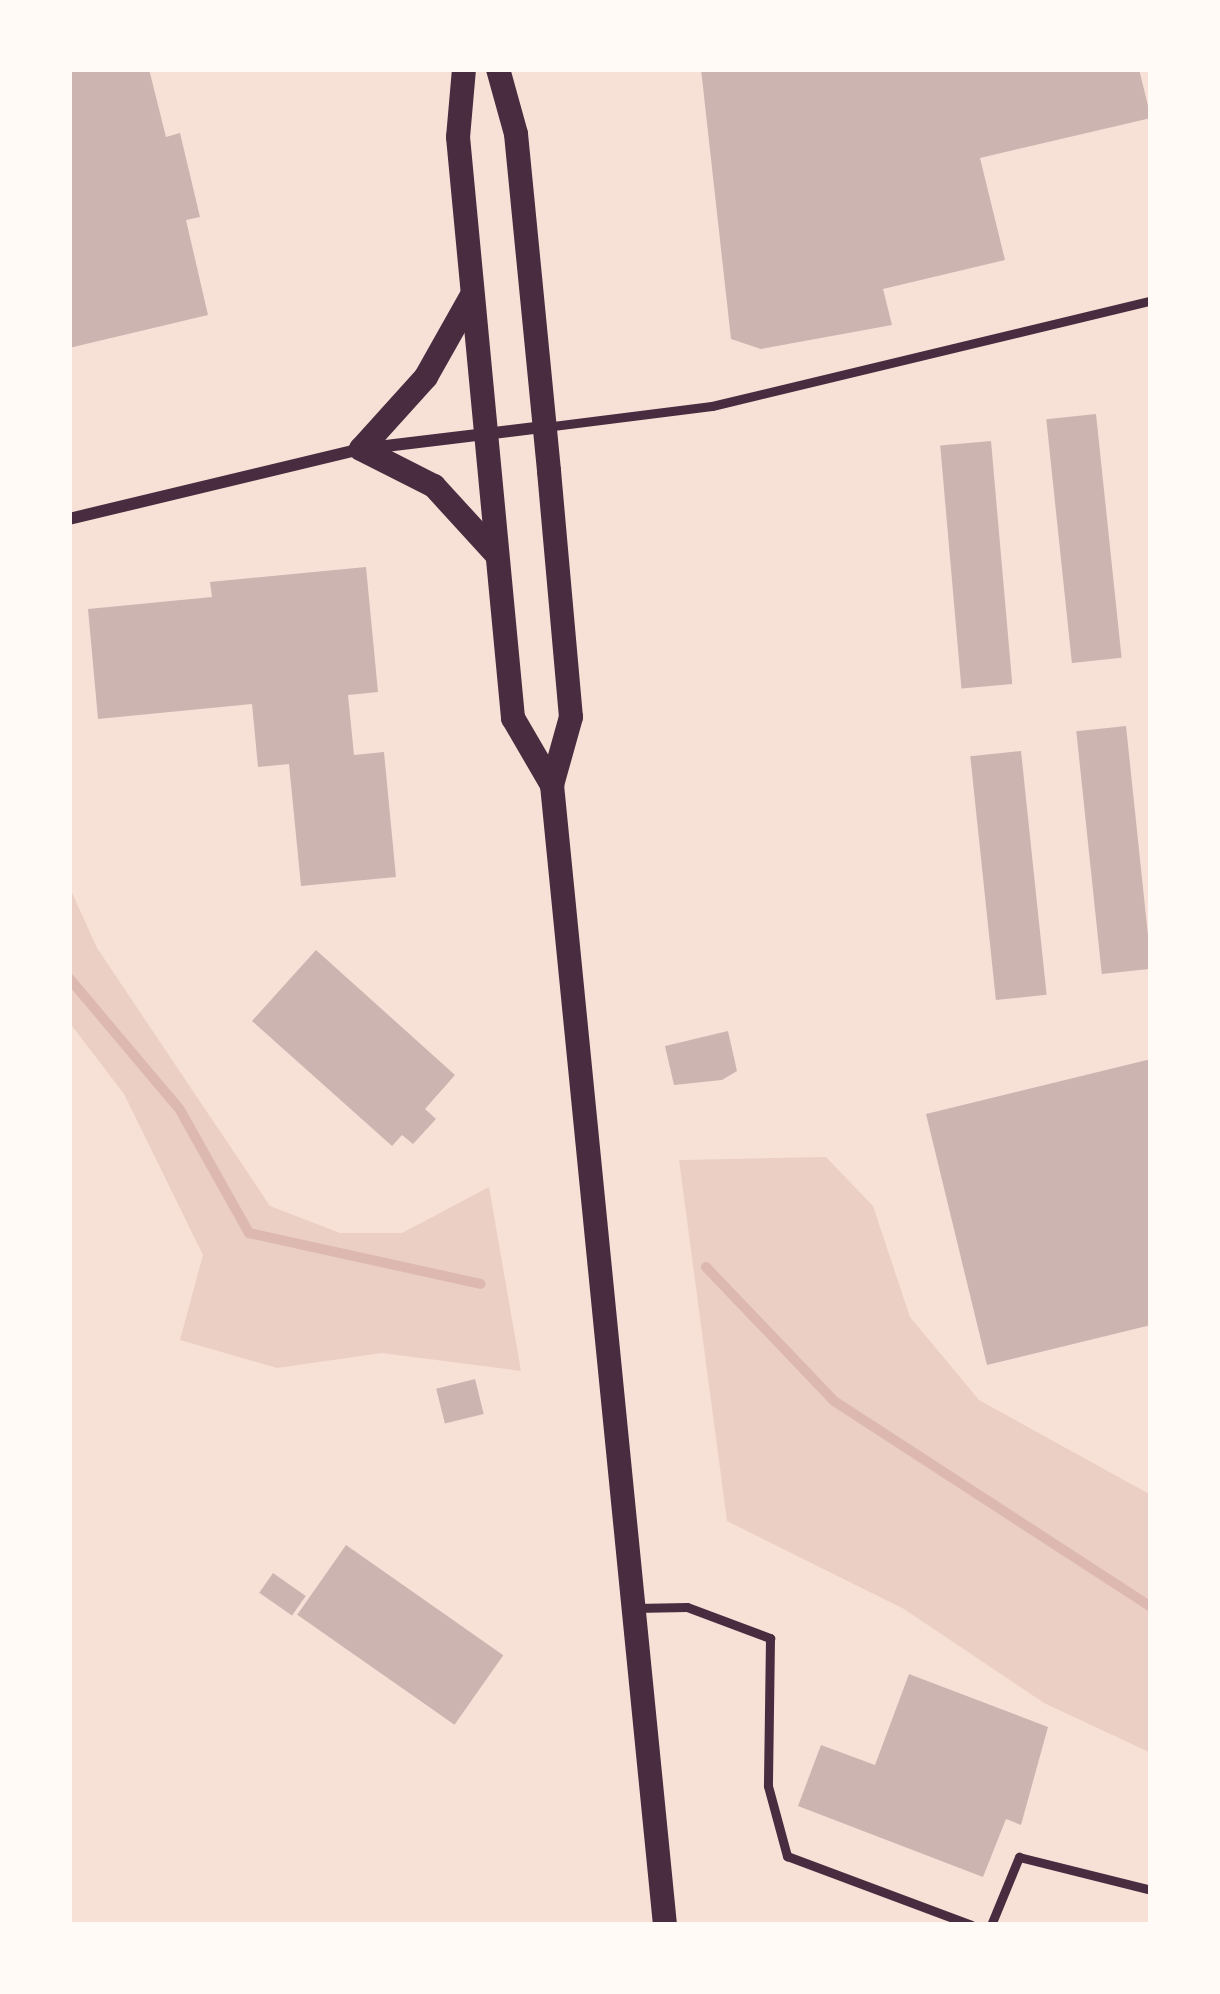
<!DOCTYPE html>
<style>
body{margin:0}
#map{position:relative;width:1220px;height:1994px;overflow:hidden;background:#f7e1d7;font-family:"PT Sans Narrow",sans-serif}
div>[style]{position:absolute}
.green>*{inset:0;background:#ebcfc5}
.stream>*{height:10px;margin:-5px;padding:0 5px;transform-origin:5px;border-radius:5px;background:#dcb8b0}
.building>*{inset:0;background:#ccb4b1;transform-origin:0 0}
.service>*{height:9px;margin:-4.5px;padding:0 4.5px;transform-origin:4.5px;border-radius:4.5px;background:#4a2c40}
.minor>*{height:12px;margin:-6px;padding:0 6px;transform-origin:6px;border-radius:6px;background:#4a2c40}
.secondary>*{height:24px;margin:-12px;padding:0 12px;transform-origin:12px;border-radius:12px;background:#4a2c40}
span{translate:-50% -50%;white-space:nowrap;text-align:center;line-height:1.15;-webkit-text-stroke:9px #fffaf5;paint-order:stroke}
.frame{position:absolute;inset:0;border:72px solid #fffaf5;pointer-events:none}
</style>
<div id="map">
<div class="green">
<div style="clip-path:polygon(69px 886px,97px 948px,270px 1206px,340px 1233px,402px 1233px,489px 1187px,521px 1371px,382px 1353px,277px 1368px,180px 1340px,203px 1255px,124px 1094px,69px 1022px)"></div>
<div style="clip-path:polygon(826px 1157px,873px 1206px,910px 1317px,979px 1400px,1151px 1495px,1151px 1753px,1044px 1703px,904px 1609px,727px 1521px,679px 1160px)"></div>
</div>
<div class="stream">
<div style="left:69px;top:978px;width:172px;rotate:49.9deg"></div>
<div style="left:180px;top:1110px;width:141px;rotate:60.7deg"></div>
<div style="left:249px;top:1233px;width:237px;rotate:12.4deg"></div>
<div style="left:706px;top:1267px;width:185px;rotate:46.3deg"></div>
<div style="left:834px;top:1401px;width:378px;rotate:33deg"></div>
</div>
<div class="building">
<div style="clip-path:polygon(69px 69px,149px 69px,166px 137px,180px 133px,200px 217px,186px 220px,208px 315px,69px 348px)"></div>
<div style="clip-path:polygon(701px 69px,1139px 69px,1151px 118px,980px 158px,1005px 260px,883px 289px,892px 325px,761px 349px,731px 339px)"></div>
<div style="left:1096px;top:414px;width:245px;height:50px;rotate:84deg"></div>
<div style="left:991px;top:441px;width:244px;height:51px;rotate:85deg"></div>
<div style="clip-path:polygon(366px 567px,378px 692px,348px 695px,354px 755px,384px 752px,396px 877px,301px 886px,289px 764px,258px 767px,252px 704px,98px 719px,88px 609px,212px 597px,210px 582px)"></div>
<div style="left:1126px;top:726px;width:244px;height:50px;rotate:84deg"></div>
<div style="left:1021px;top:751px;width:245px;height:51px;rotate:84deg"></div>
<div style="clip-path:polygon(316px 950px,455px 1075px,425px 1109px,436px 1119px,413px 1144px,402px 1135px,392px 1146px,252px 1021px)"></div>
<div style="clip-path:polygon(728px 1031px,737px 1071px,722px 1080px,674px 1085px,665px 1046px)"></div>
<div style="clip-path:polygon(1151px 1059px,1151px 1325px,987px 1365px,926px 1114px)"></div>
<div style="left:475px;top:1379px;width:36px;height:40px;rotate:76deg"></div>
<div style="left:346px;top:1545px;width:192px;height:85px;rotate:35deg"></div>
<div style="left:273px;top:1573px;width:40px;height:24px;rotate:35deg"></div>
<div style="clip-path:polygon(909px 1674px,1048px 1727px,1021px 1825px,1006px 1819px,983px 1877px,798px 1806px,821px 1745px,875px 1765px)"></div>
</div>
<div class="service">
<div style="left:545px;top:427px;width:168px;rotate:-7.2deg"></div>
<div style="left:712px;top:406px;width:451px;rotate:-13.5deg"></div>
<div style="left:635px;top:1608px;width:52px;rotate:-1.1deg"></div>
<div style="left:687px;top:1607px;width:89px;rotate:20.5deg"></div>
<div style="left:770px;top:1638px;width:148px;rotate:90.8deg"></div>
<div style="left:768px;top:1786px;width:73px;rotate:74.8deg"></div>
<div style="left:787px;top:1856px;width:197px;rotate:20.5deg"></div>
<div style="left:991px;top:1925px;width:74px;rotate:-67.6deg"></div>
<div style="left:1019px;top:1857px;width:136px;rotate:14deg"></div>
</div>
<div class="minor">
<div style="left:69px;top:519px;width:300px;rotate:-13.5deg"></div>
<div style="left:361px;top:449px;width:184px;rotate:-6.9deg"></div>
</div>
<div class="secondary">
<div style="left:464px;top:69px;width:68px;rotate:95deg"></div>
<div style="left:458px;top:137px;width:584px;rotate:84.59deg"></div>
<div style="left:513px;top:718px;width:78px;rotate:59.8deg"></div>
<div style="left:498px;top:69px;width:67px;rotate:74.5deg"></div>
<div style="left:516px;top:134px;width:339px;rotate:84.4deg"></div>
<div style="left:549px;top:471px;width:247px;rotate:84.9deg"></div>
<div style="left:571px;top:717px;width:71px;rotate:105.6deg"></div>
<div style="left:552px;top:785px;width:1146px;rotate:84.34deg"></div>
<div style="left:471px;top:297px;width:92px;rotate:119.4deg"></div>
<div style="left:426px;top:377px;width:97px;rotate:132.1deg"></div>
<div style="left:361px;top:449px;width:82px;rotate:26.9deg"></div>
<div style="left:434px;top:486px;width:93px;rotate:47.6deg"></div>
</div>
<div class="frame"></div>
</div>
